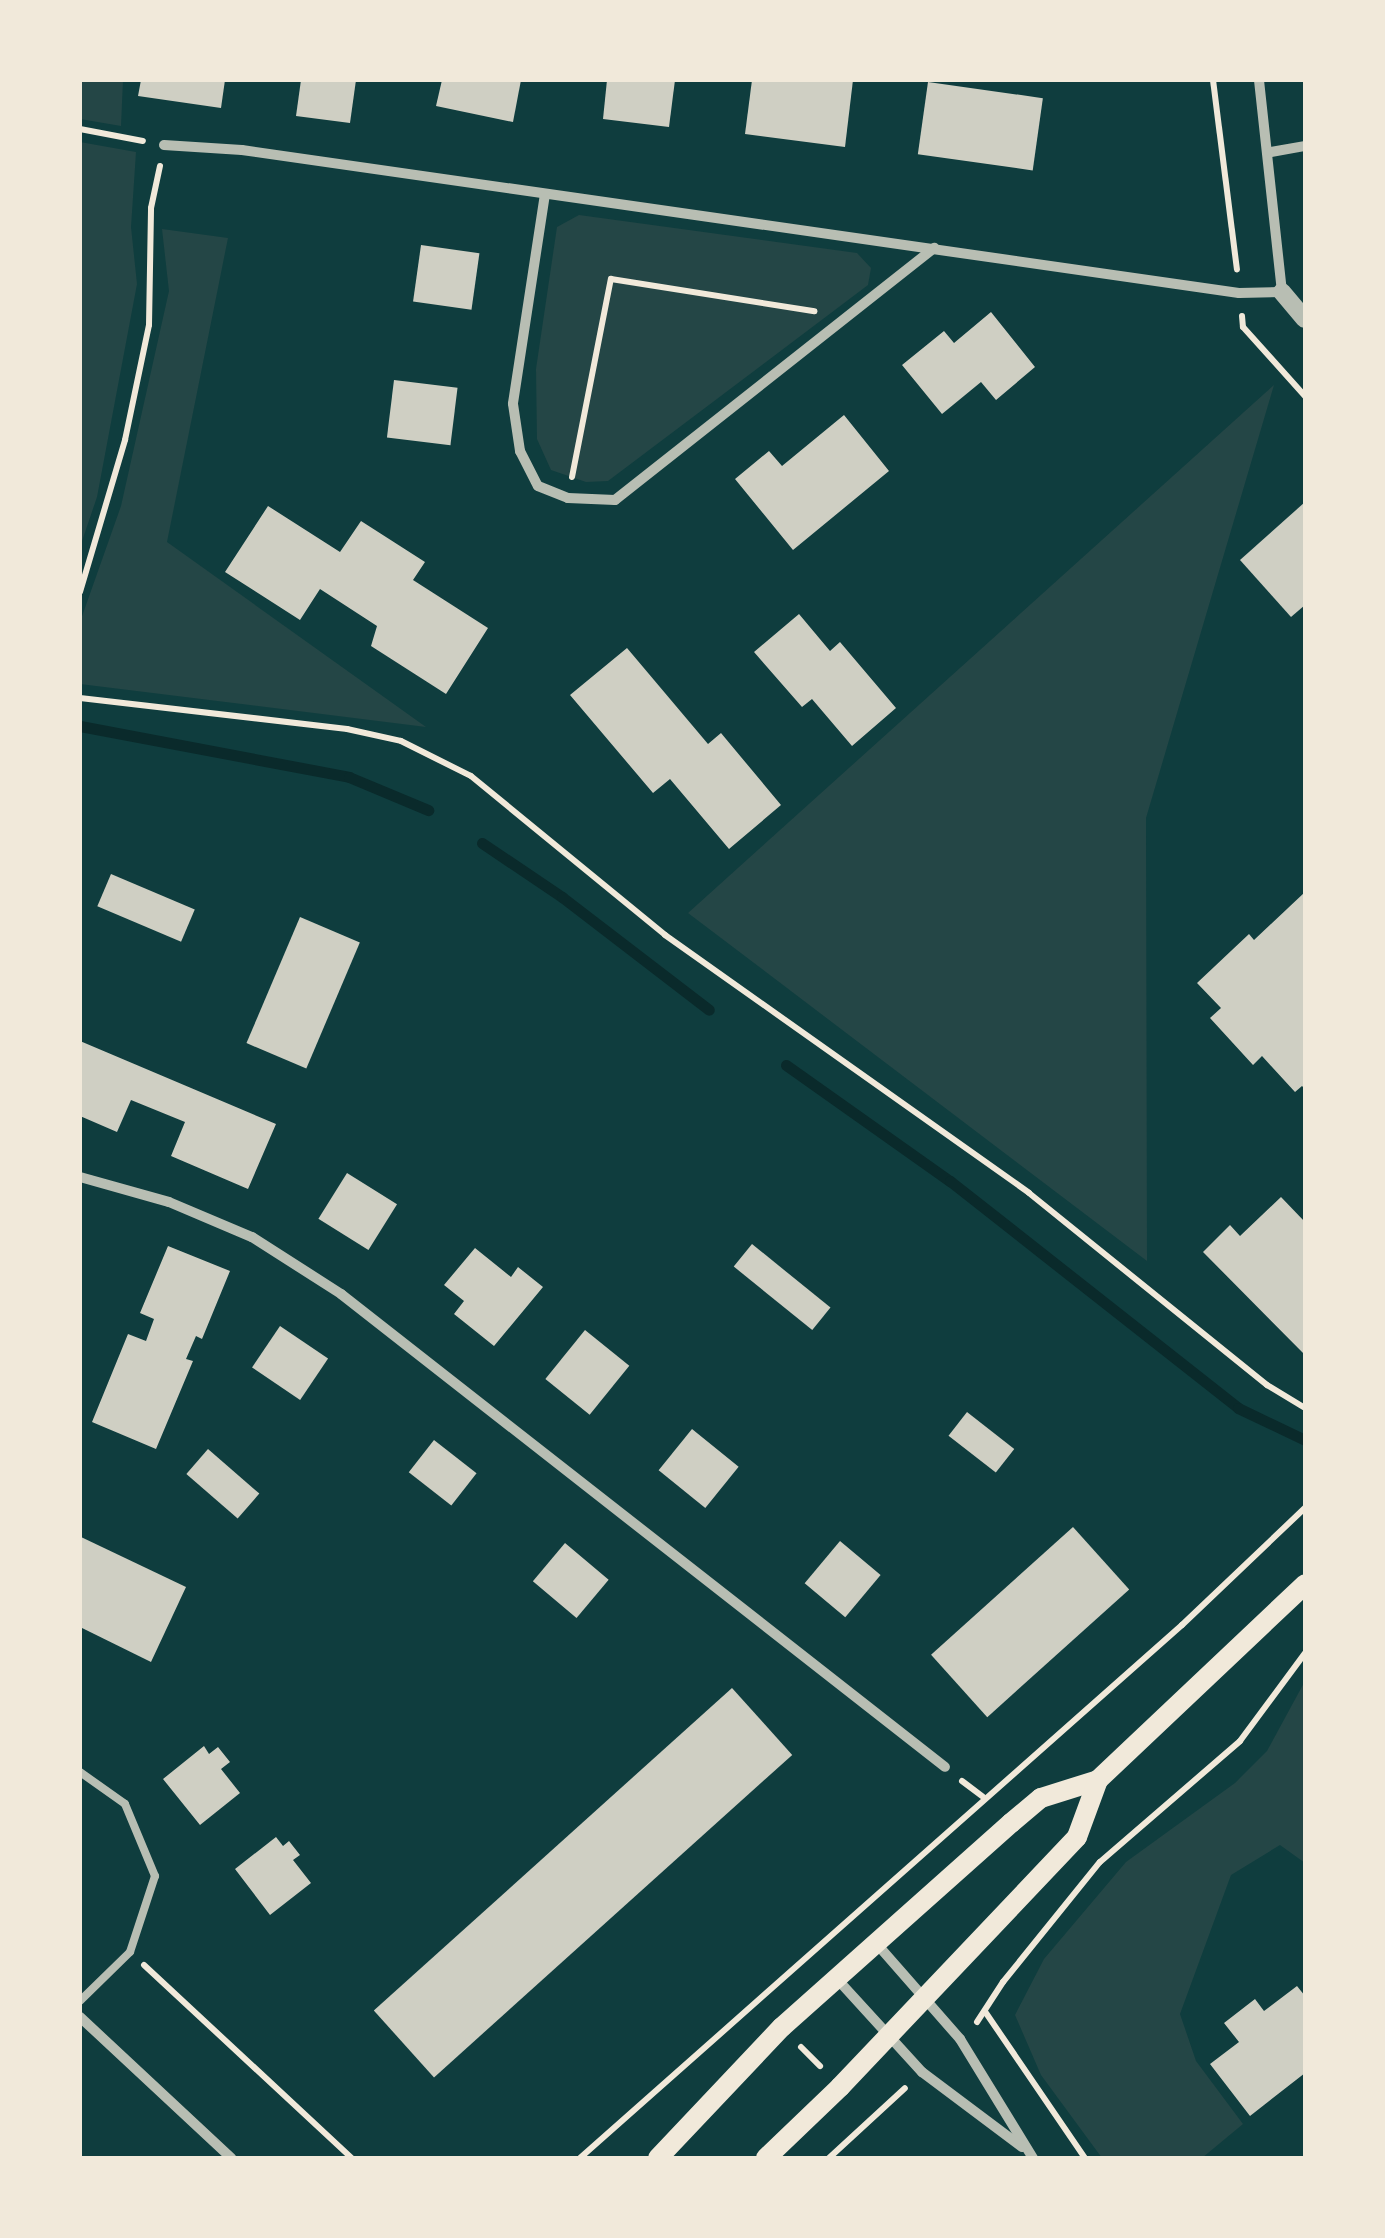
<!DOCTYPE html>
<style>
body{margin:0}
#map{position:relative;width:1385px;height:2238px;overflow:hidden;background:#0f3d3e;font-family:"Golos Text",sans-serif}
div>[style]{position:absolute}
.green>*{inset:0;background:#244646}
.stream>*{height:11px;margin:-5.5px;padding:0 5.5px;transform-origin:5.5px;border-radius:5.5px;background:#0a2a2b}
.building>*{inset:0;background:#cfcfc3;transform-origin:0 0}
.path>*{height:6px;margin:-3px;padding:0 3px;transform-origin:3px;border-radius:3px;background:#f1e9da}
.service>*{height:8px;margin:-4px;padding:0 4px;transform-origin:4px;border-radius:4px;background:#b8beb3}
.minor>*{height:10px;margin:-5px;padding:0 5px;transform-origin:5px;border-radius:5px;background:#b8beb3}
.tertiary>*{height:18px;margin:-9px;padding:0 9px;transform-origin:9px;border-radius:9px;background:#b8beb3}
.secondary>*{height:20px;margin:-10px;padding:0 10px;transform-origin:10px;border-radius:10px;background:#f1e9da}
span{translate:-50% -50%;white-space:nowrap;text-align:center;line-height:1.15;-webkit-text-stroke:8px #f1e9da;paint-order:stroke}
.frame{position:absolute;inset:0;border:82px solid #f1e9da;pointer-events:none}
</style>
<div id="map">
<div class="green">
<div style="clip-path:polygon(80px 80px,123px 80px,121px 126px,80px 119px)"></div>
<div style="clip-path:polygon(80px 142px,136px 152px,131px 227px,137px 284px,97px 497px,80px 547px)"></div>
<div style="clip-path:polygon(579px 215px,857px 253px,871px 268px,868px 285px,608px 481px,586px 482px,551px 470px,537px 439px,536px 369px,557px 227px)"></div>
<div style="clip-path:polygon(162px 229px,228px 238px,167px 542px,426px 727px,80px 684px,80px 622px,121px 506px,169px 291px)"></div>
<div style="clip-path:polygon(1274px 385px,1146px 818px,1147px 1261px,688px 913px)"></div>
<div style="clip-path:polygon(1305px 1681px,1305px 1863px,1280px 1845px,1231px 1875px,1180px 2014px,1196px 2061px,1243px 2124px,1202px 2158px,1102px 2158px,1041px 2075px,1015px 2015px,1044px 1959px,1126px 1862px,1235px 1783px,1267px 1751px)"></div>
</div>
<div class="stream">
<div style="left:80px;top:726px;width:274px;rotate:10.7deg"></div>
<div style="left:349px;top:777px;width:86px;rotate:22.7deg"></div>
<div style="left:482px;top:843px;width:97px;rotate:34deg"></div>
<div style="left:562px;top:897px;width:185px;rotate:37.5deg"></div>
<div style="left:786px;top:1065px;width:201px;rotate:35.3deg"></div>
<div style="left:950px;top:1181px;width:367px;rotate:38.2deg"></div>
<div style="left:1238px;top:1408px;width:74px;rotate:25.5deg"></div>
</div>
<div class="building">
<div style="clip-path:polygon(141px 80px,225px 80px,221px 108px,138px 96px)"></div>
<div style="clip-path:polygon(301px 80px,356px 80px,350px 123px,296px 116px)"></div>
<div style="clip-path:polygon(442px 80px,521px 80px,513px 122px,436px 106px)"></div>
<div style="clip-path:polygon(607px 80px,675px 80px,669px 127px,603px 119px)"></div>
<div style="clip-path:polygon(752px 80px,853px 80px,845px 147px,745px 134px)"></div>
<div style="left:928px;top:82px;width:116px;height:73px;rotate:8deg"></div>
<div style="left:421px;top:245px;width:59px;height:57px;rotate:8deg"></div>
<div style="clip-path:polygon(991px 312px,1035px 367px,996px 400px,981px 382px,942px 414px,902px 365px,944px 331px,954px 343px)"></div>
<div style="left:394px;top:380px;width:64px;height:58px;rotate:7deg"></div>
<div style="clip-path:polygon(844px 415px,889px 471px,793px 550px,735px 479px,769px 451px,782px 466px)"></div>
<div style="clip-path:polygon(1305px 502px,1305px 605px,1291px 617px,1240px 560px)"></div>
<div style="clip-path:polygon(268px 506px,340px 552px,361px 521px,425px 562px,413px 580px,488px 628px,446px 694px,371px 646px,377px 626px,320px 589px,300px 620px,225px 572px)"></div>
<div style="clip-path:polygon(799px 614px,830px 651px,840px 642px,896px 708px,852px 746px,812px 699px,802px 707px,754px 652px)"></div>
<div style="clip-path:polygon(627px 648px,708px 744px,721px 733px,781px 805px,729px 849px,670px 779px,653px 793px,570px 695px)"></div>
<div style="left:111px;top:874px;width:91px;height:35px;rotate:23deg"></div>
<div style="clip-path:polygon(1305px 892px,1305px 1089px,1302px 1086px,1295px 1092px,1262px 1056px,1253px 1065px,1210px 1018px,1221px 1008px,1197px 983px,1249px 934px,1254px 940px)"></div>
<div style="left:300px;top:917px;width:65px;height:137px;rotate:23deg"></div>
<div style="clip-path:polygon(80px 1041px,276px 1124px,248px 1189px,171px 1156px,185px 1122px,131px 1100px,117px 1132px,80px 1116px)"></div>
<div style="left:347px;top:1173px;width:59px;height:54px;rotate:32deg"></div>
<div style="clip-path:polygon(1281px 1197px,1305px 1222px,1305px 1355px,1203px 1252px,1230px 1225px,1240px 1236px)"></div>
<div style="left:752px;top:1244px;width:101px;height:29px;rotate:39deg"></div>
<div style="clip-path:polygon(168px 1246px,230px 1271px,202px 1339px,196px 1336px,186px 1359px,193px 1361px,156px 1449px,92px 1422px,128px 1334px,146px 1341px,154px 1319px,140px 1313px)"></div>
<div style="clip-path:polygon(475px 1248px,511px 1277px,518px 1267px,543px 1287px,494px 1346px,454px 1314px,464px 1301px,444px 1285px)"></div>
<div style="left:280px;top:1326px;width:58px;height:50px;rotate:34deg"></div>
<div style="left:585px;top:1330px;width:57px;height:63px;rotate:39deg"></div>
<div style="left:967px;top:1412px;width:60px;height:30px;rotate:38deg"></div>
<div style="left:692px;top:1429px;width:60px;height:53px;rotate:39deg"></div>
<div style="left:434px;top:1440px;width:54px;height:41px;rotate:38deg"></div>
<div style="left:208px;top:1449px;width:68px;height:33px;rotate:41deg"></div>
<div style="left:1073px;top:1527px;width:84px;height:191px;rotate:48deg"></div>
<div style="clip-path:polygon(81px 1537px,186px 1587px,151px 1662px,80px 1627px)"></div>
<div style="left:840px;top:1541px;width:53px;height:55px;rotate:40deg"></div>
<div style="left:565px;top:1543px;width:57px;height:50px;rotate:40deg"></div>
<div style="left:732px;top:1688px;width:90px;height:482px;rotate:48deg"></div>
<div style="clip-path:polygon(204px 1746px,209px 1754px,218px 1747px,230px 1762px,221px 1769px,240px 1793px,200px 1825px,163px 1779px)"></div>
<div style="clip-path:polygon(276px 1837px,283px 1846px,289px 1841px,300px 1855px,293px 1860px,311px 1883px,270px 1915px,235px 1869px)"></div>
<div style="clip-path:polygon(1297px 1986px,1305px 1996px,1305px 2073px,1250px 2116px,1210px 2064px,1239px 2042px,1224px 2023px,1255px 1999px,1264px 2011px)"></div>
</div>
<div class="path">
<div style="left:1213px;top:80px;width:191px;rotate:82.8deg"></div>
<div style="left:80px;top:129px;width:64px;rotate:10.8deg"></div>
<div style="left:1242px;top:316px;width:11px;rotate:85deg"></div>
<div style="left:1243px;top:327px;width:93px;rotate:48.1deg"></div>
<div style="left:572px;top:477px;width:202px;rotate:-78.9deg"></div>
<div style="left:611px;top:279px;width:206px;rotate:9deg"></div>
<div style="left:80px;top:592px;width:159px;rotate:-73.5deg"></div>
<div style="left:125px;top:440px;width:117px;rotate:-78.2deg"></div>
<div style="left:149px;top:325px;width:117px;rotate:-89deg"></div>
<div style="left:151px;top:208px;width:43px;rotate:-77.9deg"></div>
<div style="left:80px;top:698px;width:269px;rotate:6.6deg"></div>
<div style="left:347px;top:729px;width:55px;rotate:12.5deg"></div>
<div style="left:401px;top:741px;width:78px;rotate:26.6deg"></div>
<div style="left:471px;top:776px;width:251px;rotate:39.3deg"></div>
<div style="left:665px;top:935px;width:446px;rotate:35.3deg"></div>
<div style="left:1029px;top:1193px;width:306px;rotate:38.9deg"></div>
<div style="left:1267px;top:1385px;width:44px;rotate:31.2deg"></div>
<div style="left:962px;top:1781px;width:26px;rotate:37deg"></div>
<div style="left:144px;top:1965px;width:284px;rotate:42.9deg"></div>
<div style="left:986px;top:2013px;width:176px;rotate:55.7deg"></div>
<div style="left:977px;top:2022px;width:48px;rotate:-57deg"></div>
<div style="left:1003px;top:1982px;width:154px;rotate:-51.1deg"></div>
<div style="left:1100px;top:1862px;width:185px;rotate:-40.8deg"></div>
<div style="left:1240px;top:1741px;width:109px;rotate:-53.5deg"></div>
<div style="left:801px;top:2047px;width:27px;rotate:45deg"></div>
<div style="left:580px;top:2158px;width:804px;rotate:-41.52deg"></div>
<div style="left:1182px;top:1625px;width:170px;rotate:-43.6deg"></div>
<div style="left:829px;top:2158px;width:103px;rotate:-42.6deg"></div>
</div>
<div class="service">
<div style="left:80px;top:1772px;width:55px;rotate:35.4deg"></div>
<div style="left:125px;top:1804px;width:78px;rotate:67.4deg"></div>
<div style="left:155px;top:1876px;width:80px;rotate:108.2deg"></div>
<div style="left:130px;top:1952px;width:70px;rotate:135.6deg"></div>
</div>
<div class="minor">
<div style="left:164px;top:145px;width:78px;rotate:3.7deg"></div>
<div style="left:242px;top:150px;width:1007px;rotate:8.16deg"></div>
<div style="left:1239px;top:293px;width:43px;rotate:-1.3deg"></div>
<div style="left:1282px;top:292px;width:213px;rotate:-96.2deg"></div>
<div style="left:1271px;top:152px;width:35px;rotate:-10deg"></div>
<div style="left:545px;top:194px;width:212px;rotate:98.7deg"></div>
<div style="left:513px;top:404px;width:48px;rotate:81.5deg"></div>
<div style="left:520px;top:451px;width:39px;rotate:63deg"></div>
<div style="left:538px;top:486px;width:32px;rotate:22deg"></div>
<div style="left:568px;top:498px;width:47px;rotate:2.4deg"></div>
<div style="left:615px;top:500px;width:407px;rotate:-38.3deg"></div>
<div style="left:80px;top:1177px;width:92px;rotate:15.7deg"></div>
<div style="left:169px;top:1202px;width:90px;rotate:22.9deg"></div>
<div style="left:252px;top:1237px;width:106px;rotate:32.6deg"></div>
<div style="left:341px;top:1294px;width:767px;rotate:38.06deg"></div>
<div style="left:876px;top:1943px;width:128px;rotate:48.8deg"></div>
<div style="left:960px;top:2039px;width:140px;rotate:58.5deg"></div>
<div style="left:838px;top:1980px;width:125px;rotate:47.6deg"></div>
<div style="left:922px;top:2072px;width:125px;rotate:36.9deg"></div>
<div style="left:80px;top:2017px;width:207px;rotate:43deg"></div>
</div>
<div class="tertiary">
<div style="left:1282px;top:292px;width:35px;rotate:50deg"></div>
</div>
<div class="secondary">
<div style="left:658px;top:2158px;width:180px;rotate:-46.6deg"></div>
<div style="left:782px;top:2027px;width:307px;rotate:-41.7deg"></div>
<div style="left:1011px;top:1823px;width:39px;rotate:-40deg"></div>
<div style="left:1041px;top:1798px;width:60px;rotate:-17.5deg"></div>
<div style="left:1098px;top:1780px;width:285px;rotate:-43.4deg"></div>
<div style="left:766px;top:2158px;width:103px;rotate:-43.8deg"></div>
<div style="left:840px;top:2087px;width:344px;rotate:-46.5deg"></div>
<div style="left:1077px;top:1837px;width:61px;rotate:-69.8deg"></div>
</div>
<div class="frame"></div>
</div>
